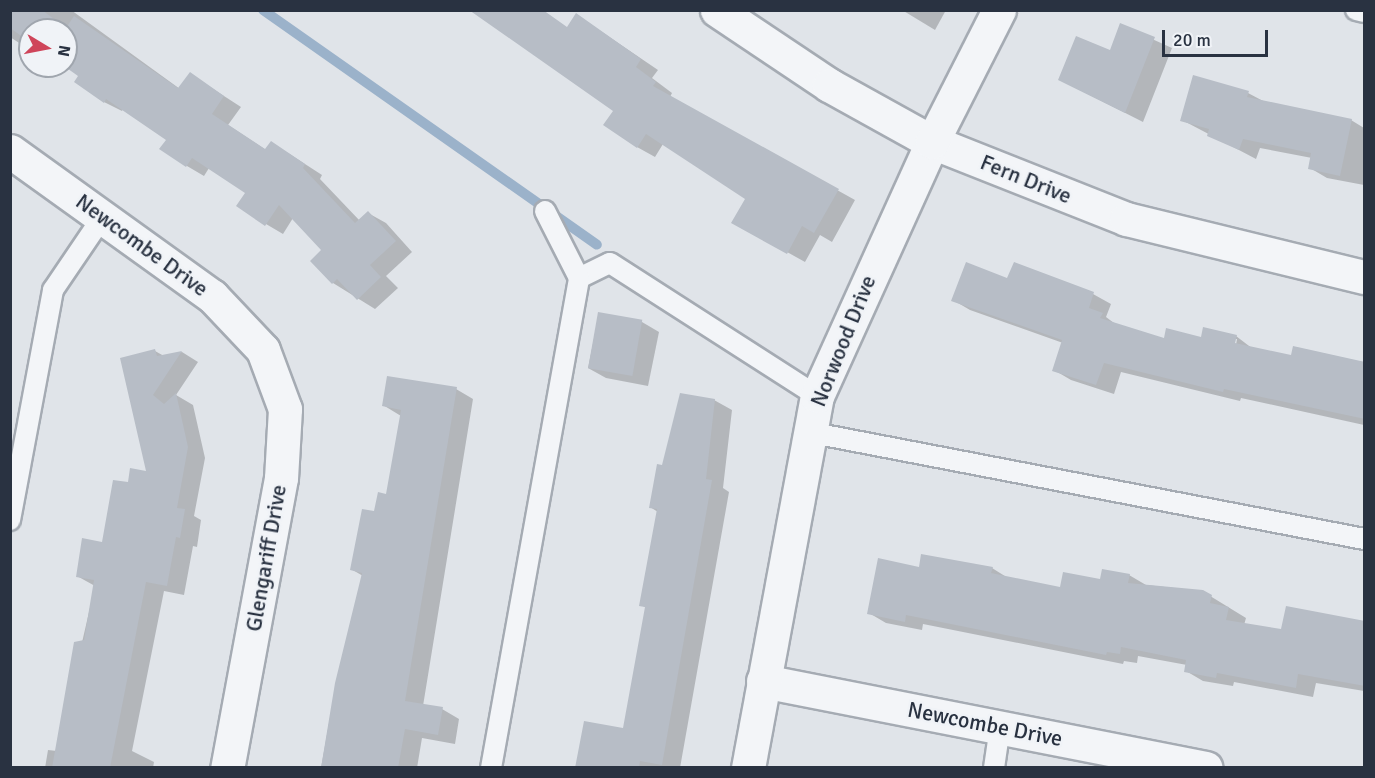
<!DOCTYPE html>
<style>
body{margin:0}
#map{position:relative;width:1375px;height:778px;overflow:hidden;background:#e0e4e9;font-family:Signika,sans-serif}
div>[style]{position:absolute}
.shadow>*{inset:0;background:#0003}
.stream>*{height:10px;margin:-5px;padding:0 5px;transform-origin:5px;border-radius:5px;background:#9bb2ca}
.building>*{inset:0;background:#b7bdc6;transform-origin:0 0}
.roads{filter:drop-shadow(2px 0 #a5abb3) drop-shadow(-2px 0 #a5abb3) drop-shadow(0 2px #a5abb3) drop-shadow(0 -2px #a5abb3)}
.service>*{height:20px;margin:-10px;padding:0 10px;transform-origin:10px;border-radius:10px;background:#f3f5f8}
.minor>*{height:33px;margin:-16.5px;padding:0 16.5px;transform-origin:16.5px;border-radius:16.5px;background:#f3f5f8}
span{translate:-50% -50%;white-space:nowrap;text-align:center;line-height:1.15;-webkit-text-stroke:5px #f0f3f7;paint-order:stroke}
.street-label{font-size:22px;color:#293241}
.frame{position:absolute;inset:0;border:12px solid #293241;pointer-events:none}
.north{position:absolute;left:18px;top:18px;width:60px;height:60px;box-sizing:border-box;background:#f0f3f7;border:2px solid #a0a6ae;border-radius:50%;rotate:100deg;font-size:16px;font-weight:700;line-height:24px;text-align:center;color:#293241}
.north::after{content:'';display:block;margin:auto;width:21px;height:27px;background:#cf455a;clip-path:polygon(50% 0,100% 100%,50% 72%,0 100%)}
.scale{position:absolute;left:1162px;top:30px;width:106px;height:27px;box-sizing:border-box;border:3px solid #293241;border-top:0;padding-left:8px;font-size:18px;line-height:21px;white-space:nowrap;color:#293241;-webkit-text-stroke:4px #f0f3f7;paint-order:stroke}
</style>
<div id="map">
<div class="shadow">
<div style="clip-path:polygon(10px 10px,71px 10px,180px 89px,190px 74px,241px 107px,228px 125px,266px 150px,288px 153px,322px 175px,320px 179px,360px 221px,368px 213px,386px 223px,412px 252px,386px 276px,398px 288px,375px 309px,333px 283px,323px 250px,293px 218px,283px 234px,266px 224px,247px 193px,209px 168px,204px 176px,187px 166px,168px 140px,123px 109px,122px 111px,104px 102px,80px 76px,66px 30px,30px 30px,30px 50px,10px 37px)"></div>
<div style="clip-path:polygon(902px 10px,946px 10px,935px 30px)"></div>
<div style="clip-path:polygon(577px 15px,658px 70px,652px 78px,672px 93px,670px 97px,855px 200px,832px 242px,820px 235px,805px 262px,733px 222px,747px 199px,663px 144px,655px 157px,637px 147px,568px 28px)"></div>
<div style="clip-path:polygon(1121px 25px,1172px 48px,1143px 122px,1078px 89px,1111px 52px)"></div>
<div style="clip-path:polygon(1194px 77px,1248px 93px,1265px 102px,1351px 120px,1364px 128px,1364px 185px,1327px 178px,1310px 168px,1312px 158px,1260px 148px,1256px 159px,1182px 120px)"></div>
<div style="clip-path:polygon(evenodd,1008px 280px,1093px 294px,1111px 304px,1106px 317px,1118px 326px,1165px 340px,1236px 336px,1253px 349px,1293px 357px,1364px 362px,1364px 425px,1241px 398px,1240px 401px,1121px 372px,1114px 394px,1071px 380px,1054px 370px,1063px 343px,970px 310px,953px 300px,1008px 280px,1234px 339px,1237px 339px,1235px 351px,1234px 339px)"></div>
<div style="clip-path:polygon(599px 314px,642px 322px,659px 332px,648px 386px,606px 378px,588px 368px)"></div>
<div style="clip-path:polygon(155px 351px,164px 356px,182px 352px,198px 362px,176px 395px,193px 405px,205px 458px,194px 516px,201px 520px,197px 547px,193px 546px,184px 595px,164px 591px,132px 751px,154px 762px,153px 768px,45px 768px,48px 750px,57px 751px,95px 586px,77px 576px,103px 543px,129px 484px,148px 473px)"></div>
<div style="clip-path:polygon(456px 389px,473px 399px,423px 706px,442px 709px,459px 719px,455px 744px,422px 738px,417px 768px,321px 768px,336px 684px,363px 576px,351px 569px,375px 513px,387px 496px,401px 416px,383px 405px)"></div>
<div style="clip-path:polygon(714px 400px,732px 410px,723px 488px,729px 492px,680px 768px,577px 768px,624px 729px,647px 608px,641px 605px,658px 512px,650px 507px,663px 467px)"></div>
<div style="clip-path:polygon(920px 568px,992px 568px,1008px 578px,1061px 588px,1129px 575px,1146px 585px,1202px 591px,1246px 618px,1244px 625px,1282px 631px,1364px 621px,1364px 691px,1316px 683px,1313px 697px,1234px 682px,1233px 686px,1203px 681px,1186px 671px,1187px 665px,1138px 656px,1137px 663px,1124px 661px,1123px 664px,923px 624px,922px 630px,886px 623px,869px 613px)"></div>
</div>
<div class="stream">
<div style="left:263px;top:10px;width:408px;rotate:35.1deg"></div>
</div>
<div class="building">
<div style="clip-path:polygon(10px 10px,42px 10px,66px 28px,74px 16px,178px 88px,190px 72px,224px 96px,212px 114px,265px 149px,271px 141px,305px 164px,303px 168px,355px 223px,368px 211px,396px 241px,370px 265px,381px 277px,357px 300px,337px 279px,332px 284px,310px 261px,321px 250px,279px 205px,265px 226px,236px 206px,245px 193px,192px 158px,186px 167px,159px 149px,166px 140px,106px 99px,104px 103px,74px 82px,78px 76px,64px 66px,66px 30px,30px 30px,30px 42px,10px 28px)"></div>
<div style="clip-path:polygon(469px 10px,543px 10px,567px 27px,576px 13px,641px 59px,636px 67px,656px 82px,653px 86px,839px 189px,814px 233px,802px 226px,787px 254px,731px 223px,745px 199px,646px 134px,637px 148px,603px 125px,613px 111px)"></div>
<div style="clip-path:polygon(1120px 23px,1155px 37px,1125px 113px,1058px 80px,1076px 36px,1110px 50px)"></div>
<div style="clip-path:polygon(1193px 75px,1249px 91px,1247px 97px,1352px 119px,1340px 176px,1308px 169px,1311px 153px,1243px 139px,1239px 150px,1207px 136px,1209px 129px,1180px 121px)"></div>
<div style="clip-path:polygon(966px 262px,1007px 278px,1014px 262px,1094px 292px,1089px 308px,1103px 313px,1100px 318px,1164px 338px,1166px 328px,1201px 337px,1203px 327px,1237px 335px,1235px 343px,1291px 355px,1293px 346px,1365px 362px,1365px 419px,1224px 389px,1223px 392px,1104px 363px,1096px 385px,1052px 371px,1062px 340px,951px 301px)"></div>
<div style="left:598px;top:312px;width:45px;height:57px;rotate:10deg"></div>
<div style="clip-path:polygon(155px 349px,157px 356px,182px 351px,153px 395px,164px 404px,176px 393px,188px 447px,177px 508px,185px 509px,180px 538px,176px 537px,167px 586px,146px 582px,110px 768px,52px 768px,74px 642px,84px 640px,94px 580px,76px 577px,82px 538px,102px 542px,113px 480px,128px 482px,130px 468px,146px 471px,120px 358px)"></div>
<div style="clip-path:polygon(387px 376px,457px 387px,405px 701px,443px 707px,438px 735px,405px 729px,398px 768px,321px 768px,335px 683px,362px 573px,350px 570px,362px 509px,374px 511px,378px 492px,386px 494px,401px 410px,382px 406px)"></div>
<div style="clip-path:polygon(680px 393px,715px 399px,706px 479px,712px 480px,662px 765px,640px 761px,639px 768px,575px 768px,584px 721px,623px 728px,645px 607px,639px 606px,657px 509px,649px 508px,657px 464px,662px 465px)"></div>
<div style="clip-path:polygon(921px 554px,993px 567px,991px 573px,1060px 587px,1063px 572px,1100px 579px,1102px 569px,1130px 574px,1128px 583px,1203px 590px,1212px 595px,1210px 603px,1229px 607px,1226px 620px,1281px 629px,1286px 606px,1365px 621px,1365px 686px,1298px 674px,1296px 688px,1217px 673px,1216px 678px,1184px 672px,1186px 660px,1121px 647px,1120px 654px,1107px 652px,1106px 655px,906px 615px,905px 622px,867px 614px,878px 558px,919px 567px)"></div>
</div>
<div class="roads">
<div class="service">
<div style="left:1356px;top:10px;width:8px;rotate:14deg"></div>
<div style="left:579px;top:278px;width:34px;rotate:-26deg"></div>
<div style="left:610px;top:263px;width:246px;rotate:32.7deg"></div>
<div style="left:808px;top:432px;width:566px;rotate:10.89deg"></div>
<div style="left:10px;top:520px;width:234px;rotate:-79.4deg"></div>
<div style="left:53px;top:290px;width:91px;rotate:-55.8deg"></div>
<div style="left:491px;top:768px;width:498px;rotate:-79.8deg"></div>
<div style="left:579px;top:278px;width:75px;rotate:-116.9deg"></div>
<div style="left:994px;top:768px;width:41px;rotate:-81.7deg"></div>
</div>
<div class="minor">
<div style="left:717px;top:10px;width:135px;rotate:33.8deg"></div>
<div style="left:829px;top:85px;width:118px;rotate:29deg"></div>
<div style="left:932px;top:142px;width:209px;rotate:21.6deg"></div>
<div style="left:1126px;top:219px;width:245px;rotate:13.7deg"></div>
<div style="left:10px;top:151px;width:249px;rotate:35.7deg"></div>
<div style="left:212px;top:296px;width:74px;rotate:46.6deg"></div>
<div style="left:263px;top:350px;width:63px;rotate:69.6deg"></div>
<div style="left:285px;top:409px;width:69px;rotate:93.3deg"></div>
<div style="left:281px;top:478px;width:295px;rotate:100.5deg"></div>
<div style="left:763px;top:681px;width:451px;rotate:11.1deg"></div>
<div style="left:748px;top:768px;width:378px;rotate:-79.5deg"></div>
<div style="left:817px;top:396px;width:279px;rotate:-65.6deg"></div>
<div style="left:932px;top:142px;width:148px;rotate:-63.1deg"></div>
</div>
</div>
<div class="street-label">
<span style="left:1026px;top:179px;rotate:22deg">Fern Drive</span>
<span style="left:142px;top:245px;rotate:36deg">Newcombe Drive</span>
<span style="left:843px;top:341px;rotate:-68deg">Norwood Drive</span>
<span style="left:266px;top:558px;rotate:-80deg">Glengariff Drive</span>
<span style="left:985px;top:724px;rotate:11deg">Newcombe Drive</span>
</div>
<div class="frame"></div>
<div class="north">N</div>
<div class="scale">20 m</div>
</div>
